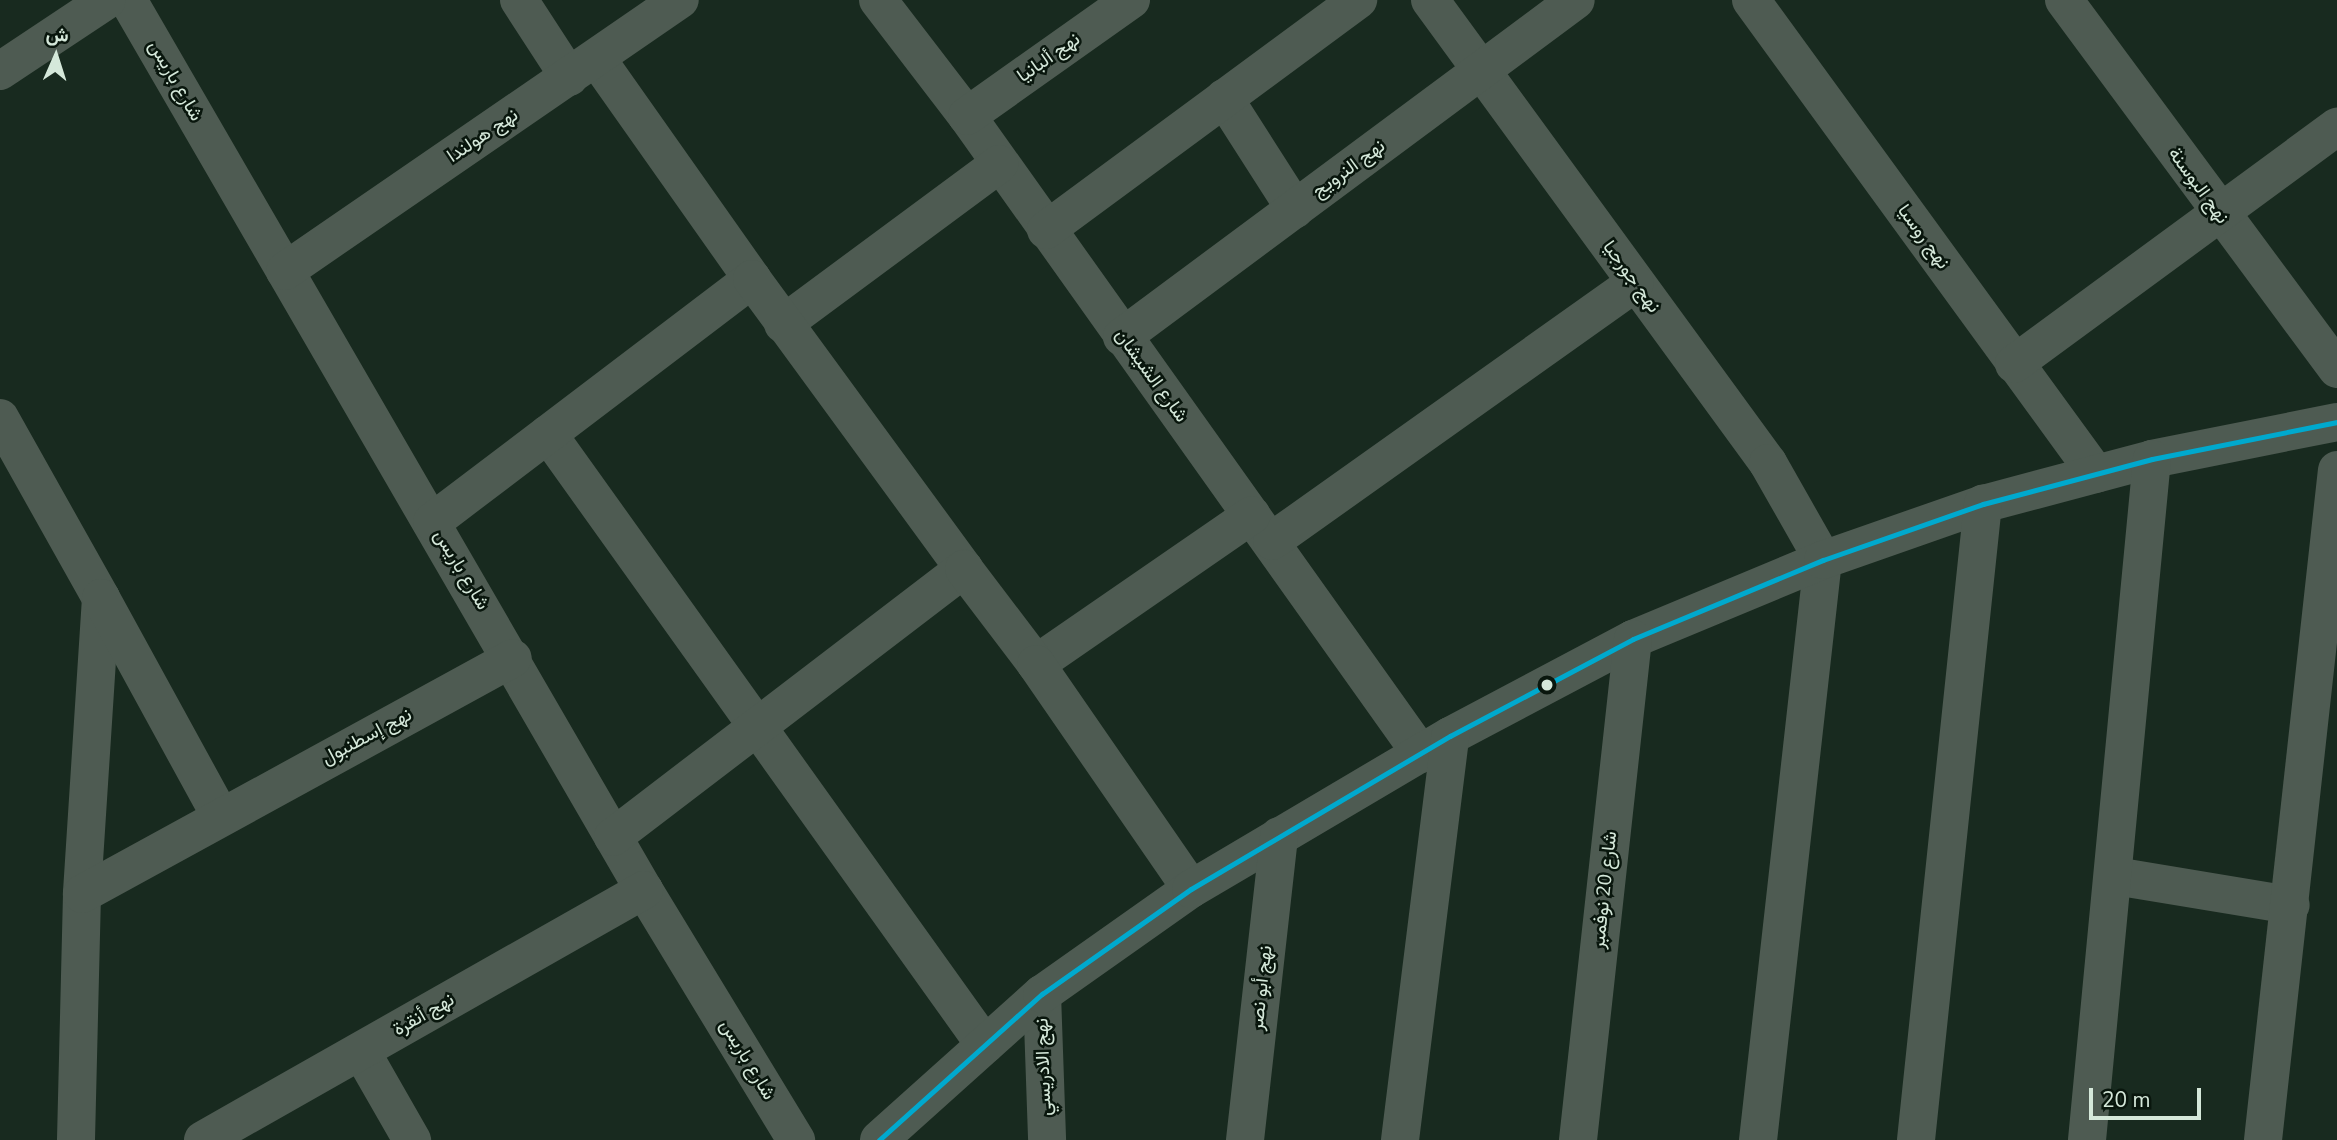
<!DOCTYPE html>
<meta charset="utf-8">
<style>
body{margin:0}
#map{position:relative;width:2337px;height:1140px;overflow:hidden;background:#182a1f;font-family:"Nunito Sans",Vazirmatn,sans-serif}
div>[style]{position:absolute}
.minor>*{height:38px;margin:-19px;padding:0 19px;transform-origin:19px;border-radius:19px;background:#4e5b52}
.bus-1>*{height:5px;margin:-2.5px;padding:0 2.5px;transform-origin:2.5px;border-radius:2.5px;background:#00a9ce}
.dots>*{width:19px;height:19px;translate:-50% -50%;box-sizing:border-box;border:4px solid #09160d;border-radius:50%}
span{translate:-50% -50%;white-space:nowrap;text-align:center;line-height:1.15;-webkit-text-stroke:5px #09160d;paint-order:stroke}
.street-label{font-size:19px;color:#d5e8da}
.north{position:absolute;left:21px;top:21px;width:70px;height:70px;-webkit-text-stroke:5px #09160d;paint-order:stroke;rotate:3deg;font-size:19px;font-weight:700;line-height:28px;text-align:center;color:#d5e8da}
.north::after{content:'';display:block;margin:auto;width:24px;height:32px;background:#d5e8da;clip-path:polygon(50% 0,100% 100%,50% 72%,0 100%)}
.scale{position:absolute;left:2089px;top:1088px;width:112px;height:32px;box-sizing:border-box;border:4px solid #d5e8da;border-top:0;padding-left:9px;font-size:21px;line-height:24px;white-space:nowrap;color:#d5e8da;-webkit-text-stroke:5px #09160d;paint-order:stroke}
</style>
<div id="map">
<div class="minor">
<div style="left:128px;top:0;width:1029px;rotate:59.9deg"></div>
<div style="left:644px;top:890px;width:293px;rotate:58.7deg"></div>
<div style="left:519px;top:0;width:92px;rotate:57deg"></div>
<div style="left:878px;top:0;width:146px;rotate:52.5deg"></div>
<div style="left:967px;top:116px;width:783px;rotate:54.56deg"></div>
<div style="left:1430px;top:0;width:573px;rotate:53.87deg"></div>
<div style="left:1768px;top:463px;width:112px;rotate:60.4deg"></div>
<div style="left:1823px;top:560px;width:584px;rotate:96.39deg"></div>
<div style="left:1751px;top:0;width:586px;rotate:53.95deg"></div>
<div style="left:2064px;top:0;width:459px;rotate:53.5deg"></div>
<div style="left:597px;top:59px;width:269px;rotate:54.8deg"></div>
<div style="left:0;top:71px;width:128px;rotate:-33.6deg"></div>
<div style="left:1224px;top:98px;width:132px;rotate:57.4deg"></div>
<div style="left:967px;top:116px;width:201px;rotate:-35.3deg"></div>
<div style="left:1046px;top:230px;width:388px;rotate:-36.4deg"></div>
<div style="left:285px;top:271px;width:479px;rotate:-34.5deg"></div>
<div style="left:783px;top:324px;width:269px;rotate:-36.5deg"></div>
<div style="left:1122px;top:337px;width:565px;rotate:-36.59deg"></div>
<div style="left:2014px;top:364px;width:401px;rotate:-36.3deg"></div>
<div style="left:0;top:418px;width:206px;rotate:60.7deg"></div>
<div style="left:101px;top:598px;width:297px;rotate:93.7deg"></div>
<div style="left:82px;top:894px;width:246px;rotate:91.4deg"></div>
<div style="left:548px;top:434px;width:751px;rotate:54.43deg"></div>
<div style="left:432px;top:522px;width:402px;rotate:-37.2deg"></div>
<div style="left:752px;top:279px;width:359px;rotate:53.8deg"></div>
<div style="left:1272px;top:541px;width:445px;rotate:-35.4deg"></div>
<div style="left:101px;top:598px;width:247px;rotate:61.3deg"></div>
<div style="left:1036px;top:664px;width:262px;rotate:-34.6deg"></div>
<div style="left:613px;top:837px;width:442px;rotate:-37.4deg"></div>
<div style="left:964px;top:569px;width:119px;rotate:52.8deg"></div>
<div style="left:1036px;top:664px;width:273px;rotate:55.4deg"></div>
<div style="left:2115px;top:876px;width:178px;rotate:9.4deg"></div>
<div style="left:82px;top:894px;width:491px;rotate:-28.7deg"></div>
<div style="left:1042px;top:994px;width:146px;rotate:88deg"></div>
<div style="left:361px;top:1051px;width:103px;rotate:60.2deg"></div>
<div style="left:203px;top:1140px;width:507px;rotate:-29.55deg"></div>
<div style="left:879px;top:1140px;width:219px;rotate:-41.9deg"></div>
<div style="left:1042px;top:994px;width:182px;rotate:-35.2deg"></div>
<div style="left:1191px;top:889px;width:301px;rotate:-30.6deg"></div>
<div style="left:1450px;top:736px;width:207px;rotate:-27.9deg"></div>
<div style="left:1633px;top:639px;width:206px;rotate:-22.6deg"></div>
<div style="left:1823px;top:560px;width:170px;rotate:-19.3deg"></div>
<div style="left:1983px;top:504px;width:175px;rotate:-14.9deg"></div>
<div style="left:2152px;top:459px;width:189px;rotate:-11.3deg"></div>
<div style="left:1245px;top:1140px;width:306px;rotate:-83.6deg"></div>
<div style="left:1400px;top:1140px;width:407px;rotate:-82.9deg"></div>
<div style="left:1578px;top:1140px;width:504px;rotate:-83.74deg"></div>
<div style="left:1916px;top:1140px;width:640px;rotate:-83.99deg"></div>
<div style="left:2087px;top:1140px;width:684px;rotate:-84.55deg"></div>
<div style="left:2263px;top:1140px;width:674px;rotate:-83.7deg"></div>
</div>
<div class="bus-1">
<div style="left:879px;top:1140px;width:219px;rotate:-41.9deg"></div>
<div style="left:1042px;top:994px;width:182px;rotate:-35.2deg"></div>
<div style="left:1191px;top:889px;width:301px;rotate:-30.6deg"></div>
<div style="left:1450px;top:736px;width:207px;rotate:-27.9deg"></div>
<div style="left:1633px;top:639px;width:206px;rotate:-22.6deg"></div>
<div style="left:1823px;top:560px;width:170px;rotate:-19.3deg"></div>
<div style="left:1983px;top:504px;width:175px;rotate:-14.9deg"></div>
<div style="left:2152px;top:459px;width:189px;rotate:-11.3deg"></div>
</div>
<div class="dots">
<div style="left:1547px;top:685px;background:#d5e8da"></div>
</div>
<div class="street-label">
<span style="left:1049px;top:58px;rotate:-35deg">نهج ألبانيا</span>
<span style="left:175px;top:81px;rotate:60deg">شارع باريس</span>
<span style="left:483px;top:136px;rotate:-34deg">نهج هولندا</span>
<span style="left:1349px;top:169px;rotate:-36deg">نهج النرويج</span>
<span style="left:2198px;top:186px;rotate:54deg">نهج البوسنة</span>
<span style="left:1923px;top:237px;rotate:54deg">نهج روسيا</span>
<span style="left:1631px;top:277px;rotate:54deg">نهج جورجيا</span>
<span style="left:1151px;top:376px;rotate:54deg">شارع الشيشان</span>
<span style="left:461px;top:570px;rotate:59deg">شارع باريس</span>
<span style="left:367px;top:737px;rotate:-28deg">نهج إسطنبول</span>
<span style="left:1605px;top:890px;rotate:-84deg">شارع 20 نوفمبر</span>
<span style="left:1262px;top:988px;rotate:-84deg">نهج أبو نصر</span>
<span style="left:424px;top:1015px;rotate:-30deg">نهج أنقرة</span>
<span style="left:747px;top:1060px;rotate:59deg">شارع باريس</span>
<span style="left:1044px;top:1067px;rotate:-92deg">نهج الادريسي</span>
</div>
<div class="north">ش</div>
<div class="scale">20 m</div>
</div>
